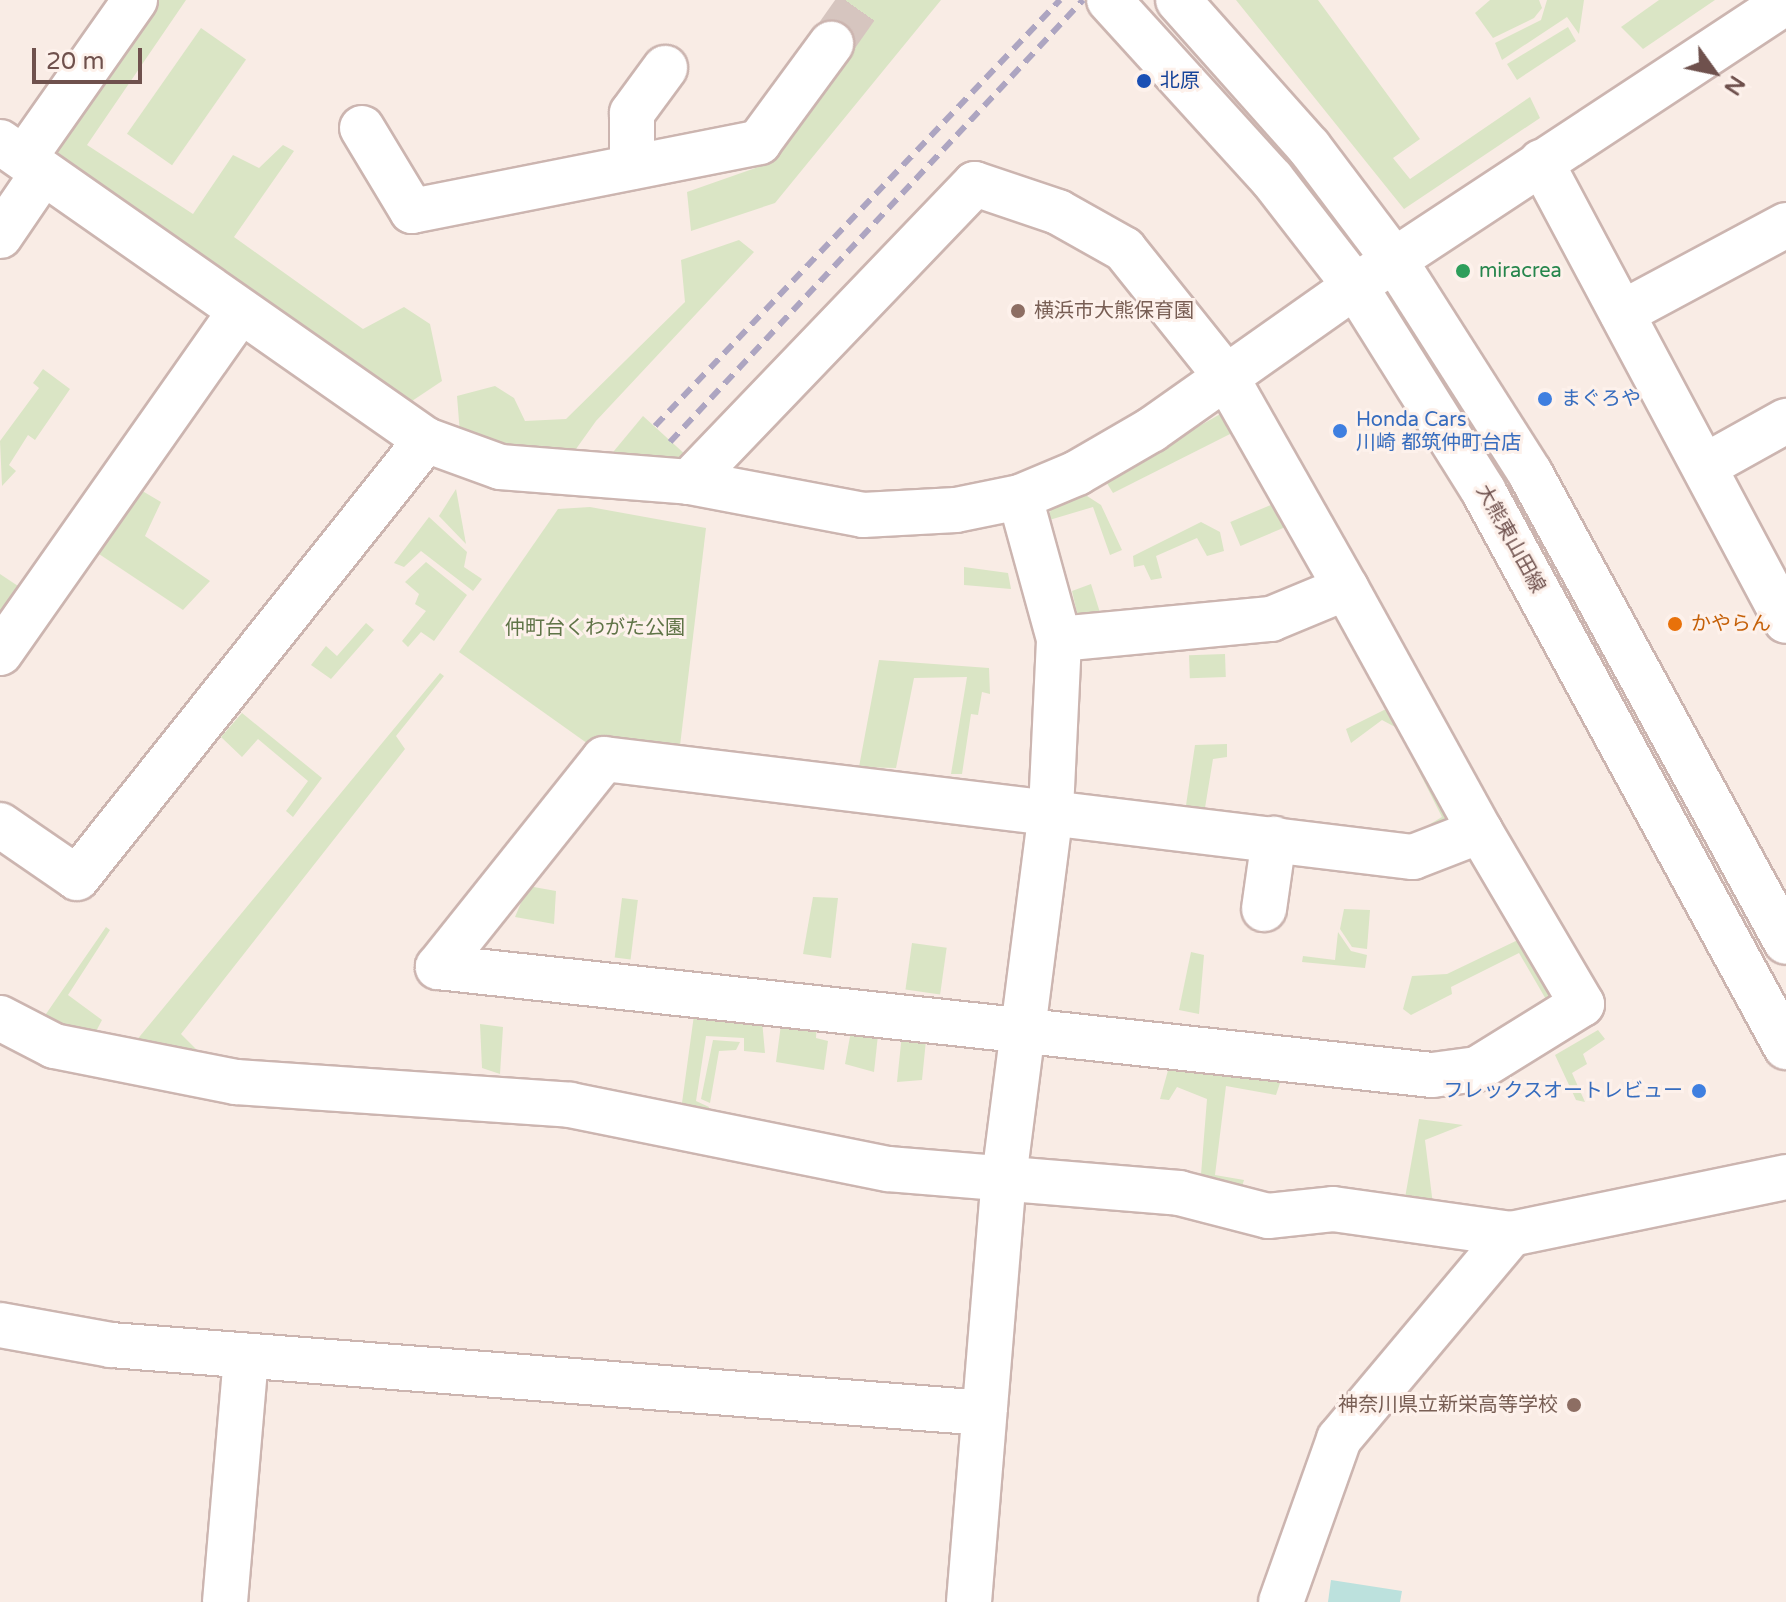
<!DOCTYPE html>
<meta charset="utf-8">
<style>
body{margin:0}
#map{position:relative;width:1786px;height:1602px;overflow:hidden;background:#f9ece5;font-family:"Varela Round","Noto Sans JP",sans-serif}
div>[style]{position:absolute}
.green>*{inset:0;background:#dae5c5;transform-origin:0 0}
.water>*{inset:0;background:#bce1dd}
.minor-tunnel>*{height:44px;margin-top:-22px;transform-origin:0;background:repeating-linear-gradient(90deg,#d6c5bf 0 44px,transparent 0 66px)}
.roads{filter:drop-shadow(2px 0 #ccb5b0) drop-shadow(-2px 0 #ccb5b0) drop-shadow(0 2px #ccb5b0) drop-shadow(0 -2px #ccb5b0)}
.minor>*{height:44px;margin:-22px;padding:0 22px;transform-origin:22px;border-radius:22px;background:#fff}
.rail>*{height:6px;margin-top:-3px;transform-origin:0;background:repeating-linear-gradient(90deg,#ada5c1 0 12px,transparent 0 20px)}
.dots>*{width:22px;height:22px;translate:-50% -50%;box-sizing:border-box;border:4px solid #fdf1eb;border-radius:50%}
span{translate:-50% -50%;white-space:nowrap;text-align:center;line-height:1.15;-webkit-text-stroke:6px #fdf1eb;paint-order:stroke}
.transit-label{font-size:20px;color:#164399}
.left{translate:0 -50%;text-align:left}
.leisure-label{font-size:20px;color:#27864d}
.education-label{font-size:20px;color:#785e54}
.right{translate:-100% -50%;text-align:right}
.shop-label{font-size:20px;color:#366cbe}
.street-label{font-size:20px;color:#6f514d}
.food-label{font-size:20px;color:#c56008}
.park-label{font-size:20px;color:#5f7447}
.north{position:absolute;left:1674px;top:32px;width:80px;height:80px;-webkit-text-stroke:6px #fdf1eb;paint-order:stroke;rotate:123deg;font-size:22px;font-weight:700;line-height:32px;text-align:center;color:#6f514d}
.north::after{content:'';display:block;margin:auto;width:28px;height:36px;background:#6f514d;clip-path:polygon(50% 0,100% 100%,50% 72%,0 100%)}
.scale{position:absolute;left:32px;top:48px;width:110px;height:36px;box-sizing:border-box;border:4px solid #6f514d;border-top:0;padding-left:10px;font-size:24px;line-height:28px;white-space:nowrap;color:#6f514d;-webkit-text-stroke:6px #fdf1eb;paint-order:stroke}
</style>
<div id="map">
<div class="green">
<div style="clip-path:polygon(156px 0,186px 0,87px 145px,193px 214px,233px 155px,259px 168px,283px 145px,294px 151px,234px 237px,363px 329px,404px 307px,430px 324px,442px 381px,406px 405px,49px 156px)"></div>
<div style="clip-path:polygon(839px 0,941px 0,775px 203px,691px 231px,687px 192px,767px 164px,851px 44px,824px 22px)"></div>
<div style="clip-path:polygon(1236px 0,1318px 0,1420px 139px,1393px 158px,1410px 179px,1530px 97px,1540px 118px,1404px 209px)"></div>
<div style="clip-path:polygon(1490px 0,1539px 0,1542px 8px,1534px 18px,1493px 38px,1475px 13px)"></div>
<div style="clip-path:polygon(1547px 0,1584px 0,1579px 34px,1567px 17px,1502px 60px,1495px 43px,1541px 20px)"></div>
<div style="clip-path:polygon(1659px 0,1715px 0,1643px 49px,1621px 27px)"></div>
<div style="clip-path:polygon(1568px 27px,1576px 41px,1517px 80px,1507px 64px)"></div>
<div style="left:201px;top:28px;width:55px;height:129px;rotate:35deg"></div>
<div style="clip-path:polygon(739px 240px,754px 252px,596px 421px,571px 456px,460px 434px,457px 396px,495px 386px,514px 398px,525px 421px,566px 419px,685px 302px,681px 260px)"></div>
<div style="clip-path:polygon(43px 369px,70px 389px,35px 440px,28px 435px,9px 465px,16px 471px,2px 486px,0 441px,39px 388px,33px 383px)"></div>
<div style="clip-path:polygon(1229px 409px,1242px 428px,1113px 493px,1105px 480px)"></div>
<div style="clip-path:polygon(643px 416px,687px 456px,675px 468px,609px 457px)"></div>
<div style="clip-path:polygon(139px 489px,161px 502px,145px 536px,210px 581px,183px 610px,96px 552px)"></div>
<div style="clip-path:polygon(456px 489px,466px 544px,439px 516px)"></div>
<div style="clip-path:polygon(1084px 494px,1101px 505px,1122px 550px,1110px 555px,1093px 507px,1046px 521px,1054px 503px)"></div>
<div style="left:1280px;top:501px;width:26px;height:54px;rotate:67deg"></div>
<div style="clip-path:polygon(590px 507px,706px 528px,679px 754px,598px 751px,459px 652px,558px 509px)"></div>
<div style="clip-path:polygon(429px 517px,467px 552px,464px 567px,482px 579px,473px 591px,421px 551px,404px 567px,394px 563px)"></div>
<div style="clip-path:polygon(1201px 522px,1220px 532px,1224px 551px,1207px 556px,1197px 538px,1156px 556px,1162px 578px,1151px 580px,1144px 565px,1134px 567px,1133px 556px)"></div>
<div style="clip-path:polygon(426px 562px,467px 595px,434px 641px,421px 632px,408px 647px,402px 641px,426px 611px,415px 604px,419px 594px,405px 582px)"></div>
<div style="clip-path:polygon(964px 567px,1008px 573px,1011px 589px,964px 585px)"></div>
<div style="clip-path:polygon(0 574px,21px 588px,0 619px)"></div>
<div style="clip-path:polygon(1091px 584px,1103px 622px,1079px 622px,1072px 591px)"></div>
<div style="clip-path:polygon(366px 623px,374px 630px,331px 679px,311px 665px,326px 646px,337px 656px)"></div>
<div style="left:1225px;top:654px;width:23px;height:36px;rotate:88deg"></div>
<div style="clip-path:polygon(879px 660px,989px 668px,990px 694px,982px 692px,978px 715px,971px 714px,962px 774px,951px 774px,967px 677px,914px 678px,896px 768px,859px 767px)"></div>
<div style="clip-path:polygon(440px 673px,444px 676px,396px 736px,405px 749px,181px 1034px,196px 1049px,198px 1062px,131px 1047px)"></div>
<div style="clip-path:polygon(1392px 706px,1455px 813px,1447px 831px,1403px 840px,1442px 817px,1397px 728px,1382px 720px,1351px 743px,1346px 729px)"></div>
<div style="clip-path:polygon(242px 713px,322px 778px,293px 817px,286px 811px,308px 781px,258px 739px,242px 757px,221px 737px)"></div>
<div style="clip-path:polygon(1227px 744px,1227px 757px,1213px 759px,1204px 814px,1185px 812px,1195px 745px)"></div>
<div style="clip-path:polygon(528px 886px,556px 891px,554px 924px,515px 917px)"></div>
<div style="clip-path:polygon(813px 897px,838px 898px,831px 958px,803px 954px)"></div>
<div style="left:622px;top:898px;width:16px;height:60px;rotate:7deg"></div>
<div style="clip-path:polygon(1344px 909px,1370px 910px,1367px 949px,1352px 947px,1340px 929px)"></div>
<div style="clip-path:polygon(106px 927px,110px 930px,68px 995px,102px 1020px,91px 1041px,37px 1027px)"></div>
<div style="clip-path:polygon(1338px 932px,1351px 951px,1367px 955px,1365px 968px,1302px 962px,1303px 956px,1335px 960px)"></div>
<div style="clip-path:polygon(1522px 938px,1564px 1009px,1551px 1008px,1519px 953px,1451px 987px,1452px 994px,1411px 1015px,1403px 1009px,1412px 976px,1447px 974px)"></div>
<div style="left:912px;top:943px;width:35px;height:47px;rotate:8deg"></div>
<div style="clip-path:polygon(1191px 952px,1204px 955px,1199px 1014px,1179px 1010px)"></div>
<div style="clip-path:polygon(694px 1015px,762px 1020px,765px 1053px,744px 1051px,744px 1038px,706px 1036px,696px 1101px,709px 1107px,708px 1115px,693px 1115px,682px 1103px)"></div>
<div style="clip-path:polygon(782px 1017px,817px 1023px,816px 1038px,828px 1041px,824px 1070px,776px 1062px)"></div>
<div style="clip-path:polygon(480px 1024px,503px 1027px,500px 1074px,482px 1068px)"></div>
<div style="clip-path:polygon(1598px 1030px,1605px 1039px,1583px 1054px,1587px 1064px,1572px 1073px,1585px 1102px,1576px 1100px,1555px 1055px)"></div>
<div style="clip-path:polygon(851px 1031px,878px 1035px,874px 1072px,845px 1064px)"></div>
<div style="clip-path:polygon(902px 1034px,926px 1040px,922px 1080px,897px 1082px)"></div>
<div style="clip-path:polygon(713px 1040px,740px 1042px,736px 1050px,719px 1051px,710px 1103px,701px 1099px)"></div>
<div style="clip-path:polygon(1169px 1067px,1282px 1077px,1276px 1095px,1226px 1086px,1215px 1175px,1244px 1180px,1239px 1196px,1200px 1187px,1207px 1099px,1177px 1087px,1169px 1100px,1160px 1099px)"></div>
<div style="clip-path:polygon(1419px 1119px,1463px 1125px,1425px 1140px,1434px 1213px,1403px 1209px)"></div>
</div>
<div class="water">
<div style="clip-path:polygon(1331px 1580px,1402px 1591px,1400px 1602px,1328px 1602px)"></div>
</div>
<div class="minor-tunnel">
<div style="left:831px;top:44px;width:54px;rotate:-54.8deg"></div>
</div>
<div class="roads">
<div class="minor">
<div style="left:1109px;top:0;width:242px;rotate:47.7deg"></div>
<div style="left:1272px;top:179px;width:135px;rotate:52.2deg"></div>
<div style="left:1355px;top:286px;width:243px;rotate:57.9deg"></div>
<div style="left:1484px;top:492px;width:632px;rotate:61.45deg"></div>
<div style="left:1178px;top:0;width:197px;rotate:48.3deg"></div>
<div style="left:1309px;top:147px;width:143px;rotate:53deg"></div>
<div style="left:1395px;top:261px;width:251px;rotate:57.5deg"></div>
<div style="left:1530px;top:473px;width:534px;rotate:61.37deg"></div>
<div style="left:362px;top:128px;width:97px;rotate:58.9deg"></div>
<div style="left:412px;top:211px;width:354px;rotate:-11.2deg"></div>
<div style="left:759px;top:142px;width:122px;rotate:-53.7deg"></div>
<div style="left:0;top:142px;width:520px;rotate:34.97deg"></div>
<div style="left:426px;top:440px;width:79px;rotate:20deg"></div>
<div style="left:500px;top:467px;width:190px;rotate:4.5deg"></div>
<div style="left:689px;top:482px;width:177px;rotate:10.7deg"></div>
<div style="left:863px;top:515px;width:93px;rotate:-3.1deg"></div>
<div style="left:956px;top:510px;width:65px;rotate:-11.5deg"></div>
<div style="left:1020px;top:497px;width:62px;rotate:-22.8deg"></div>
<div style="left:1077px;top:473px;width:86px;rotate:-30.2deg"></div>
<div style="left:1151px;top:430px;width:250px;rotate:-35.2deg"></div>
<div style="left:1355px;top:286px;width:516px;rotate:-33.38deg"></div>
<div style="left:24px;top:158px;width:193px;rotate:-54.9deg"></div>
<div style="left:1541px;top:162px;width:520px;rotate:61.91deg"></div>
<div style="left:632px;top:167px;width:54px;rotate:-90deg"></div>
<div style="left:632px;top:113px;width:56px;rotate:-53.7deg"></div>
<div style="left:0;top:236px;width:76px;rotate:-55.7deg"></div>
<div style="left:1622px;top:313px;width:186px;rotate:-28.2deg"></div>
<div style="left:1705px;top:466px;width:93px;rotate:-29.1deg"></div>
<div style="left:689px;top:482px;width:413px;rotate:-46.2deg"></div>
<div style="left:975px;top:184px;width:88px;rotate:18.6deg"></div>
<div style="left:1058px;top:212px;width:76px;rotate:29.3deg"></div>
<div style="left:1124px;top:249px;width:161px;rotate:51.3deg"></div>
<div style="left:1225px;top:375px;width:245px;rotate:60.4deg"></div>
<div style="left:1059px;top:639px;width:213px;rotate:-5.4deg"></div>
<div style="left:1271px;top:619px;width:81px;rotate:-22.5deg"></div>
<div style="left:1346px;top:588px;width:277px;rotate:61.1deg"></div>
<div style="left:0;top:653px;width:418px;rotate:-54.9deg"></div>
<div style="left:604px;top:759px;width:815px;rotate:6.91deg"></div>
<div style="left:1413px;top:857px;width:72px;rotate:-21.2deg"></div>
<div style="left:1480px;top:831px;width:201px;rotate:59.5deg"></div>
<div style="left:1582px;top:1004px;width:123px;rotate:148.2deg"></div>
<div style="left:1477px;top:1069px;width:45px;rotate:172.4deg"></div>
<div style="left:1432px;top:1075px;width:1000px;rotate:-173.8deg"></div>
<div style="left:438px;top:967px;width:266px;rotate:-51.4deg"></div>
<div style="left:0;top:825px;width:93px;rotate:34.5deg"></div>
<div style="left:77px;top:878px;width:560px;rotate:-51.45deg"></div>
<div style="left:1264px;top:909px;width:71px;rotate:-81.9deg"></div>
<div style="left:0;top:1018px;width:61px;rotate:27.4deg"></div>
<div style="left:54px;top:1046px;width:186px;rotate:11.2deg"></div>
<div style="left:236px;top:1082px;width:335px;rotate:3.9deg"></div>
<div style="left:570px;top:1105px;width:324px;rotate:11.4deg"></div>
<div style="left:888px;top:1169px;width:292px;rotate:4.7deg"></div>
<div style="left:1179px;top:1193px;width:92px;rotate:14.5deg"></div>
<div style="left:1268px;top:1216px;width:65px;rotate:-6.1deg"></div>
<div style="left:1333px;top:1209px;width:180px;rotate:8deg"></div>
<div style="left:1511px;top:1234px;width:281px;rotate:-11.7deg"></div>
<div style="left:0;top:1325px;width:113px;rotate:10.2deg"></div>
<div style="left:111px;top:1345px;width:876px;rotate:4.45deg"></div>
<div style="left:225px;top:1602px;width:247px;rotate:-85.1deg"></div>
<div style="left:969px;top:1602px;width:425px;rotate:-85.3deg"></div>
<div style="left:1004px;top:1178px;width:371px;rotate:-82.7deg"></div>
<div style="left:1051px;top:810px;width:171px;rotate:-87.3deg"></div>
<div style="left:1059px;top:639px;width:147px;rotate:-105.4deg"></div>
<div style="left:1281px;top:1602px;width:173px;rotate:-70.4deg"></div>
<div style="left:1339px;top:1439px;width:268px;rotate:-50deg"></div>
</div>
</div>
<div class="rail">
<div style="left:655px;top:426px;width:588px;rotate:-46.45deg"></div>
<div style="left:670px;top:442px;width:605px;rotate:-46.94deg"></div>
</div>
<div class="dots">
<div style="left:1144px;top:81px;background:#1a4fb4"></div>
<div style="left:1463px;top:271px;background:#2e9e5b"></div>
<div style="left:1018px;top:311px;background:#8d6e63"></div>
<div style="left:1545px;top:399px;background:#3f7fe0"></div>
<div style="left:1340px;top:431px;background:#3f7fe0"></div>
<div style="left:1675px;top:624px;background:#e8710a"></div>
<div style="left:1699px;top:1091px;background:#3f7fe0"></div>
<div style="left:1574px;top:1405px;background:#8d6e63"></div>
</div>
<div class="transit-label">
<span class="left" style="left:1160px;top:81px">北原</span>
</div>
<div class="leisure-label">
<span class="left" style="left:1479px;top:271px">miracrea</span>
</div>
<div class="education-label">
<span class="left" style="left:1034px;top:311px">横浜市大熊保育園</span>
<span class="right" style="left:1558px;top:1405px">神奈川県立新栄高等学校</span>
</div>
<div class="shop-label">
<span class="left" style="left:1561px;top:399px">まぐろや</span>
<span class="left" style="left:1356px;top:432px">Honda Cars<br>川崎 都筑仲町台店</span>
<span class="right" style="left:1683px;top:1091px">フレックスオートレビュー</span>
</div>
<div class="street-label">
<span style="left:1510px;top:539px;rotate:61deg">大熊東山田線</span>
</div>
<div class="food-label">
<span class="left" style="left:1691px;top:624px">かやらん</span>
</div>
<div class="park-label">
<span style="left:595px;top:628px">仲町台くわがた公園</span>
</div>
<div class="north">N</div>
<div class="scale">20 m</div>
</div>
